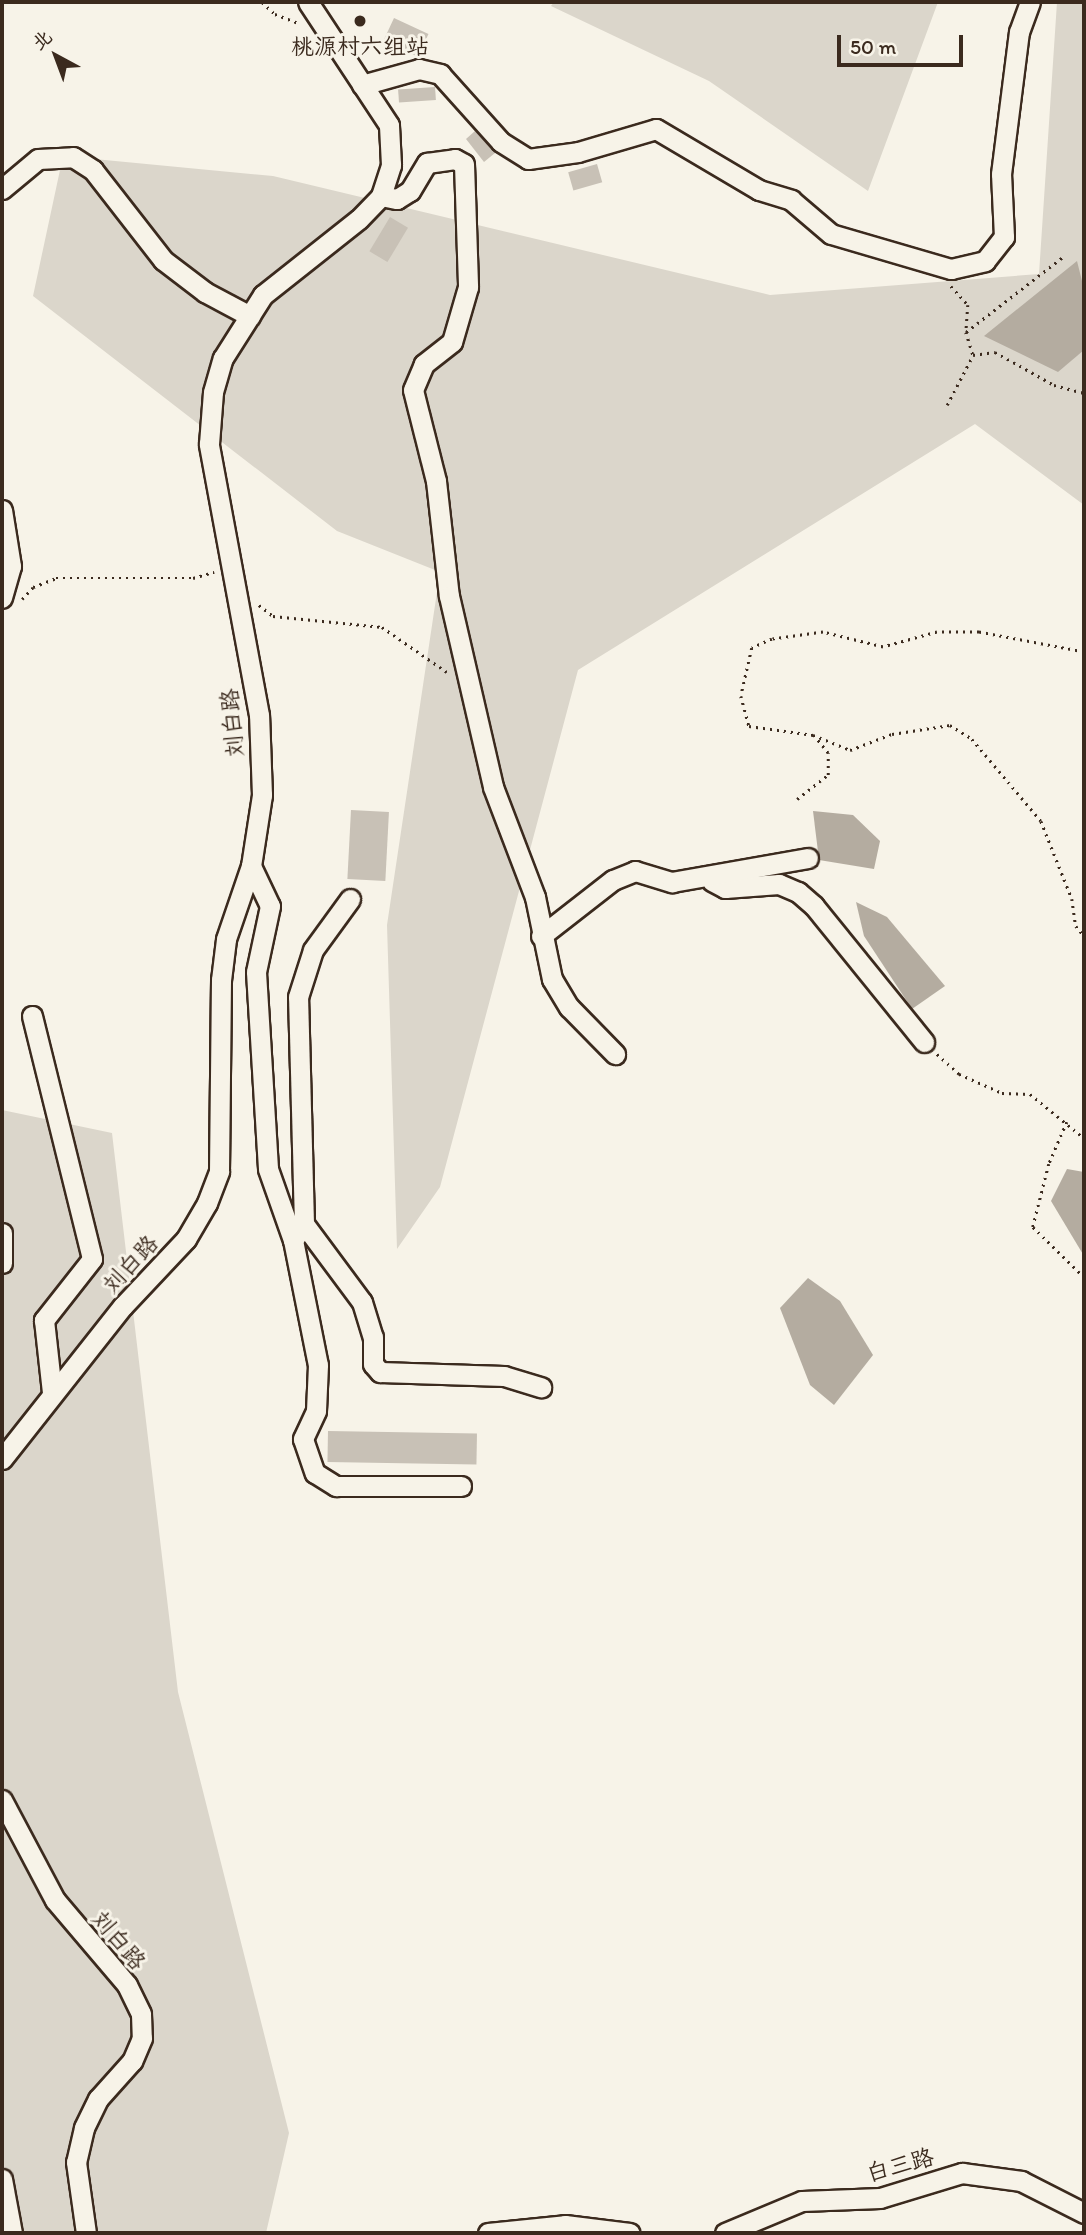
<!DOCTYPE html>
<meta charset="utf-8">
<style>
body{margin:0}
#map{position:relative;width:1086px;height:2235px;overflow:hidden;background:#f7f3e8;font-family:Itim,"LXGW WenKai TC",sans-serif}
div>[style]{position:absolute}
.green>*{inset:0;background:#dbd6cb}
.water>*{inset:0;background:#b4aca0}
.building>*{inset:0;background:#c8c1b6;transform-origin:0 0}
.path>*{height:2.5px;margin-top:-1.25px;transform-origin:0;background:repeating-linear-gradient(90deg,#3b2a1e 0 2px,transparent 0 7px)}
.roads{filter:drop-shadow(2px 0 #3b2a1e) drop-shadow(-2px 0 #3b2a1e) drop-shadow(0 2px #3b2a1e) drop-shadow(0 -2px #3b2a1e)}
.minor>*{height:19px;margin:-9.5px;padding:0 9.5px;transform-origin:9.5px;border-radius:9.5px;background:#f7f3e8}
.dots>*{width:19px;height:19px;translate:-50% -50%;box-sizing:border-box;border:4px solid #f7f3e8;border-radius:50%}
span{translate:-50% -50%;white-space:nowrap;text-align:center;line-height:1.15;-webkit-text-stroke:6px #f7f3e8;paint-order:stroke}
.poi-label{font-size:23px;color:#3b2a1e}
.street-label{font-size:23px;color:#3b2a1e}
.frame{position:absolute;inset:0;border:4px solid #3b2a1e;pointer-events:none}
.north{position:absolute;left:21px;top:21px;width:70px;height:70px;-webkit-text-stroke:5px #f7f3e8;paint-order:stroke;rotate:319deg;font-size:19px;font-weight:700;line-height:28px;text-align:center;color:#3b2a1e}
.north::after{content:'';display:block;margin:auto;width:24px;height:32px;background:#3b2a1e;clip-path:polygon(50% 0,100% 100%,50% 72%,0 100%)}
.scale{position:absolute;left:837px;top:35px;width:126px;height:32px;box-sizing:border-box;border:4px solid #3b2a1e;border-top:0;padding-left:9px;font-size:21px;line-height:24px;white-space:nowrap;color:#3b2a1e;-webkit-text-stroke:5px #f7f3e8;paint-order:stroke}
</style>
<div id="map">
<div class="green">
<div style="clip-path:polygon(554px 2px,938px 2px,868px 191px,709px 81px,551px 6px)"></div>
<div style="clip-path:polygon(1057px 2px,1084px 2px,1084px 505px,975px 424px,578px 670px,440px 1187px,397px 1249px,387px 925px,440px 572px,337px 531px,33px 296px,63px 156px,273px 176px,770px 295px,1039px 274px)"></div>
<div style="clip-path:polygon(2px 1110px,112px 1133px,178px 1692px,289px 2133px,266px 2233px,2px 2233px)"></div>
</div>
<div class="water">
<div style="clip-path:polygon(1077px 261px,1084px 289px,1084px 350px,1058px 372px,984px 336px)"></div>
<div style="clip-path:polygon(813px 811px,853px 815px,880px 841px,874px 869px,819px 860px)"></div>
<div style="clip-path:polygon(856px 902px,887px 917px,945px 986px,912px 1009px,864px 936px)"></div>
<div style="clip-path:polygon(1067px 1169px,1084px 1172px,1084px 1256px,1051px 1201px)"></div>
<div style="clip-path:polygon(808px 1278px,840px 1301px,873px 1355px,834px 1405px,810px 1385px,780px 1308px)"></div>
</div>
<div class="building">
<div style="left:394px;top:18px;width:38px;height:25px;rotate:25deg"></div>
<div style="left:435px;top:87px;width:13px;height:37px;rotate:86deg"></div>
<div style="clip-path:polygon(475px 131px,495px 153px,484px 162px,466px 139px)"></div>
<div style="left:597px;top:164px;width:19px;height:30px;rotate:74deg"></div>
<div style="left:390px;top:217px;width:21px;height:40px;rotate:31deg"></div>
<div style="left:351px;top:810px;width:38px;height:69px;rotate:3deg"></div>
<div style="left:328px;top:1431px;width:149px;height:31px;rotate:1deg"></div>
</div>
<div class="path">
<div style="left:262px;top:2px;width:18px;rotate:43deg"></div>
<div style="left:275px;top:14px;width:26px;rotate:21deg"></div>
<div style="left:951px;top:286px;width:25px;rotate:48deg"></div>
<div style="left:968px;top:305px;width:27px;rotate:94deg"></div>
<div style="left:966px;top:332px;width:24px;rotate:73deg"></div>
<div style="left:973px;top:355px;width:22px;rotate:-8deg"></div>
<div style="left:995px;top:352px;width:68px;rotate:29.2deg"></div>
<div style="left:1054px;top:385px;width:31px;rotate:15deg"></div>
<div style="left:966px;top:332px;width:124px;rotate:-37.8deg"></div>
<div style="left:947px;top:405px;width:56px;rotate:-62.5deg"></div>
<div style="left:22px;top:599px;width:16px;rotate:-47deg"></div>
<div style="left:33px;top:587px;width:25px;rotate:-21deg"></div>
<div style="left:56px;top:578px;width:137px"></div>
<div style="left:193px;top:578px;width:22px;rotate:-16deg"></div>
<div style="left:259px;top:605px;width:18px;rotate:38deg"></div>
<div style="left:273px;top:616px;width:110px;rotate:5.8deg"></div>
<div style="left:382px;top:627px;width:79px;rotate:34.7deg"></div>
<div style="left:1084px;top:652px;width:107px;rotate:-169.2deg"></div>
<div style="left:979px;top:632px;width:42px;rotate:180deg"></div>
<div style="left:937px;top:632px;width:56px;rotate:164.5deg"></div>
<div style="left:883px;top:647px;width:62px;rotate:-166deg"></div>
<div style="left:823px;top:632px;width:51px;rotate:172.2deg"></div>
<div style="left:772px;top:639px;width:22px;rotate:156deg"></div>
<div style="left:752px;top:648px;width:49px;rotate:102.9deg"></div>
<div style="left:741px;top:696px;width:31px;rotate:75deg"></div>
<div style="left:749px;top:726px;width:65px;rotate:8deg"></div>
<div style="left:813px;top:735px;width:40px;rotate:22deg"></div>
<div style="left:850px;top:750px;width:45px;rotate:-20.9deg"></div>
<div style="left:892px;top:734px;width:59px;rotate:-8.8deg"></div>
<div style="left:950px;top:725px;width:26px;rotate:32deg"></div>
<div style="left:972px;top:739px;width:107px;rotate:49.9deg"></div>
<div style="left:1041px;top:821px;width:84px;rotate:68.3deg"></div>
<div style="left:1072px;top:899px;width:27px;rotate:82deg"></div>
<div style="left:1076px;top:926px;width:13px;rotate:51deg"></div>
<div style="left:797px;top:799px;width:39px;rotate:-38deg"></div>
<div style="left:828px;top:775px;width:22px;rotate:-90deg"></div>
<div style="left:828px;top:753px;width:21px;rotate:-129deg"></div>
<div style="left:937px;top:1054px;width:30px;rotate:42deg"></div>
<div style="left:959px;top:1074px;width:47px;rotate:23.8deg"></div>
<div style="left:1002px;top:1093px;width:28px;rotate:2deg"></div>
<div style="left:1030px;top:1094px;width:70px;rotate:39.2deg"></div>
<div style="left:1067px;top:1122px;width:46px;rotate:113.2deg"></div>
<div style="left:1049px;top:1164px;width:65px;rotate:104.3deg"></div>
<div style="left:1033px;top:1227px;width:71px;rotate:44.4deg"></div>
</div>
<div class="roads">
<div class="minor">
<div style="left:362px;top:85px;width:59px;rotate:-15.7deg"></div>
<div style="left:419px;top:69px;width:22px;rotate:13deg"></div>
<div style="left:440px;top:74px;width:91px;rotate:48.1deg"></div>
<div style="left:501px;top:142px;width:32px;rotate:32deg"></div>
<div style="left:528px;top:159px;width:50px;rotate:-8deg"></div>
<div style="left:578px;top:152px;width:81px;rotate:-16.4deg"></div>
<div style="left:656px;top:129px;width:120px;rotate:30.6deg"></div>
<div style="left:759px;top:190px;width:34px;rotate:17deg"></div>
<div style="left:791px;top:200px;width:52px;rotate:40.4deg"></div>
<div style="left:831px;top:234px;width:125px;rotate:16.3deg"></div>
<div style="left:951px;top:269px;width:35px;rotate:-13deg"></div>
<div style="left:985px;top:261px;width:31px;rotate:-52deg"></div>
<div style="left:1004px;top:237px;width:63px;rotate:-92.7deg"></div>
<div style="left:1001px;top:174px;width:143px;rotate:-82.8deg"></div>
<div style="left:1019px;top:32px;width:32px;rotate:-70deg"></div>
<div style="left:2px;top:189px;width:47px;rotate:-39.8deg"></div>
<div style="left:38px;top:159px;width:35px;rotate:-3deg"></div>
<div style="left:73px;top:157px;width:24px;rotate:33deg"></div>
<div style="left:93px;top:170px;width:114px;rotate:52.1deg"></div>
<div style="left:163px;top:260px;width:53px;rotate:37.3deg"></div>
<div style="left:205px;top:292px;width:51px;rotate:28.1deg"></div>
<div style="left:381px;top:196px;width:16px;rotate:11deg"></div>
<div style="left:397px;top:199px;width:15px;rotate:-32deg"></div>
<div style="left:410px;top:191px;width:33px;rotate:-59deg"></div>
<div style="left:427px;top:163px;width:28px;rotate:-8deg"></div>
<div style="left:455px;top:159px;width:10px;rotate:29deg"></div>
<div style="left:464px;top:164px;width:123px;rotate:88.1deg"></div>
<div style="left:468px;top:287px;width:57px;rotate:106.2deg"></div>
<div style="left:452px;top:342px;width:36px;rotate:142deg"></div>
<div style="left:424px;top:364px;width:28px;rotate:113deg"></div>
<div style="left:413px;top:390px;width:94px;rotate:75.8deg"></div>
<div style="left:436px;top:481px;width:116px;rotate:83.6deg"></div>
<div style="left:449px;top:596px;width:196px;rotate:77deg"></div>
<div style="left:493px;top:787px;width:118px;rotate:69.1deg"></div>
<div style="left:535px;top:897px;width:84px;rotate:78.3deg"></div>
<div style="left:552px;top:979px;width:33px;rotate:59deg"></div>
<div style="left:569px;top:1007px;width:66px;rotate:45.6deg"></div>
<div style="left:2px;top:510px;width:57px;rotate:80.9deg"></div>
<div style="left:11px;top:566px;width:33px;rotate:106deg"></div>
<div style="left:251px;top:866px;width:44px;rotate:64.6deg"></div>
<div style="left:270px;top:906px;width:67px;rotate:102deg"></div>
<div style="left:256px;top:972px;width:197px;rotate:86.5deg"></div>
<div style="left:268px;top:1169px;width:75px;rotate:70.6deg"></div>
<div style="left:293px;top:1240px;width:127px;rotate:78.7deg"></div>
<div style="left:318px;top:1365px;width:46px;rotate:92.5deg"></div>
<div style="left:316px;top:1411px;width:31px;rotate:115deg"></div>
<div style="left:303px;top:1439px;width:36px;rotate:71deg"></div>
<div style="left:315px;top:1473px;width:25px;rotate:32deg"></div>
<div style="left:336px;top:1486px;width:125px"></div>
<div style="left:712px;top:881px;width:15px;rotate:28deg"></div>
<div style="left:725px;top:888px;width:54px;rotate:-4.2deg"></div>
<div style="left:779px;top:884px;width:21px;rotate:23deg"></div>
<div style="left:798px;top:892px;width:21px;rotate:41deg"></div>
<div style="left:814px;top:906px;width:175px;rotate:51deg"></div>
<div style="left:541px;top:936px;width:91px;rotate:-37.9deg"></div>
<div style="left:613px;top:880px;width:24px;rotate:-22deg"></div>
<div style="left:635px;top:871px;width:39px;rotate:17deg"></div>
<div style="left:672px;top:882px;width:138px;rotate:-10deg"></div>
<div style="left:32px;top:1016px;width:250px;rotate:76.1deg"></div>
<div style="left:92px;top:1259px;width:78px;rotate:128.2deg"></div>
<div style="left:44px;top:1320px;width:73px;rotate:83.7deg"></div>
<div style="left:304px;top:1224px;width:97px;rotate:53.4deg"></div>
<div style="left:362px;top:1302px;width:37px;rotate:73deg"></div>
<div style="left:373px;top:1337px;width:27px;rotate:90deg"></div>
<div style="left:373px;top:1364px;width:11px;rotate:49deg"></div>
<div style="left:380px;top:1372px;width:124px;rotate:1.8deg"></div>
<div style="left:504px;top:1376px;width:39px;rotate:17deg"></div>
<div style="left:2px;top:1233px;width:30px;rotate:90deg"></div>
<div style="left:293px;top:1240px;width:19px;rotate:-55deg"></div>
<div style="left:304px;top:1224px;width:227px;rotate:-91.5deg"></div>
<div style="left:298px;top:997px;width:49px;rotate:-72.3deg"></div>
<div style="left:313px;top:950px;width:63px;rotate:-54deg"></div>
<div style="left:2px;top:1459px;width:195px;rotate:-51.7deg"></div>
<div style="left:123px;top:1306px;width:92px;rotate:-46.8deg"></div>
<div style="left:186px;top:1239px;width:42px;rotate:-59.7deg"></div>
<div style="left:207px;top:1203px;width:34px;rotate:-69deg"></div>
<div style="left:219px;top:1171px;width:191px;rotate:-89.4deg"></div>
<div style="left:221px;top:980px;width:41px;rotate:-83deg"></div>
<div style="left:226px;top:939px;width:77px;rotate:-71.1deg"></div>
<div style="left:251px;top:866px;width:72px;rotate:-81.2deg"></div>
<div style="left:262px;top:795px;width:80px;rotate:-92.1deg"></div>
<div style="left:259px;top:715px;width:276px;rotate:-100.5deg"></div>
<div style="left:209px;top:444px;width:52px;rotate:-85.6deg"></div>
<div style="left:213px;top:392px;width:35px;rotate:-74deg"></div>
<div style="left:223px;top:358px;width:75px;rotate:-57.6deg"></div>
<div style="left:263px;top:295px;width:122px;rotate:-38.4deg"></div>
<div style="left:359px;top:219px;width:32px;rotate:-46deg"></div>
<div style="left:381px;top:196px;width:33px;rotate:-72deg"></div>
<div style="left:391px;top:165px;width:40px;rotate:-92.9deg"></div>
<div style="left:389px;top:125px;width:147px;rotate:-123.4deg"></div>
<div style="left:2px;top:1800px;width:113px;rotate:62.1deg"></div>
<div style="left:55px;top:1900px;width:111px;rotate:49.7deg"></div>
<div style="left:127px;top:1985px;width:32px;rotate:64deg"></div>
<div style="left:141px;top:2014px;width:24px;rotate:88deg"></div>
<div style="left:142px;top:2038px;width:25px;rotate:113deg"></div>
<div style="left:132px;top:2061px;width:51px;rotate:131.8deg"></div>
<div style="left:98px;top:2099px;width:32px;rotate:116deg"></div>
<div style="left:84px;top:2128px;width:35px;rotate:103deg"></div>
<div style="left:76px;top:2162px;width:72px;rotate:82deg"></div>
<div style="left:2px;top:2179px;width:55px;rotate:79.5deg"></div>
<div style="left:488px;top:2233px;width:77px;rotate:-5.9deg"></div>
<div style="left:565px;top:2225px;width:65px;rotate:7deg"></div>
<div style="left:725px;top:2233px;width:83px;rotate:-22.6deg"></div>
<div style="left:802px;top:2201px;width:78px;rotate:-2.2deg"></div>
<div style="left:880px;top:2198px;width:86px;rotate:-17deg"></div>
<div style="left:962px;top:2173px;width:60px;rotate:7.7deg"></div>
<div style="left:1021px;top:2181px;width:71px;rotate:26.9deg"></div>
</div>
</div>
<div class="dots">
<div style="left:360px;top:21px;background:#3b2a1e"></div>
</div>
<div class="poi-label">
<span style="left:360px;top:46px">桃源村六组站</span>
</div>
<div class="street-label">
<span style="left:232px;top:723px;rotate:-95deg">刘白路</span>
<span style="left:130px;top:1264px;rotate:-47deg">刘白路</span>
<span style="left:119px;top:1940px;rotate:50deg">刘白路</span>
<span style="left:900px;top:2165px;rotate:-15deg">白三路</span>
</div>
<div class="frame"></div>
<div class="north">北</div>
<div class="scale">50 m</div>
</div>
